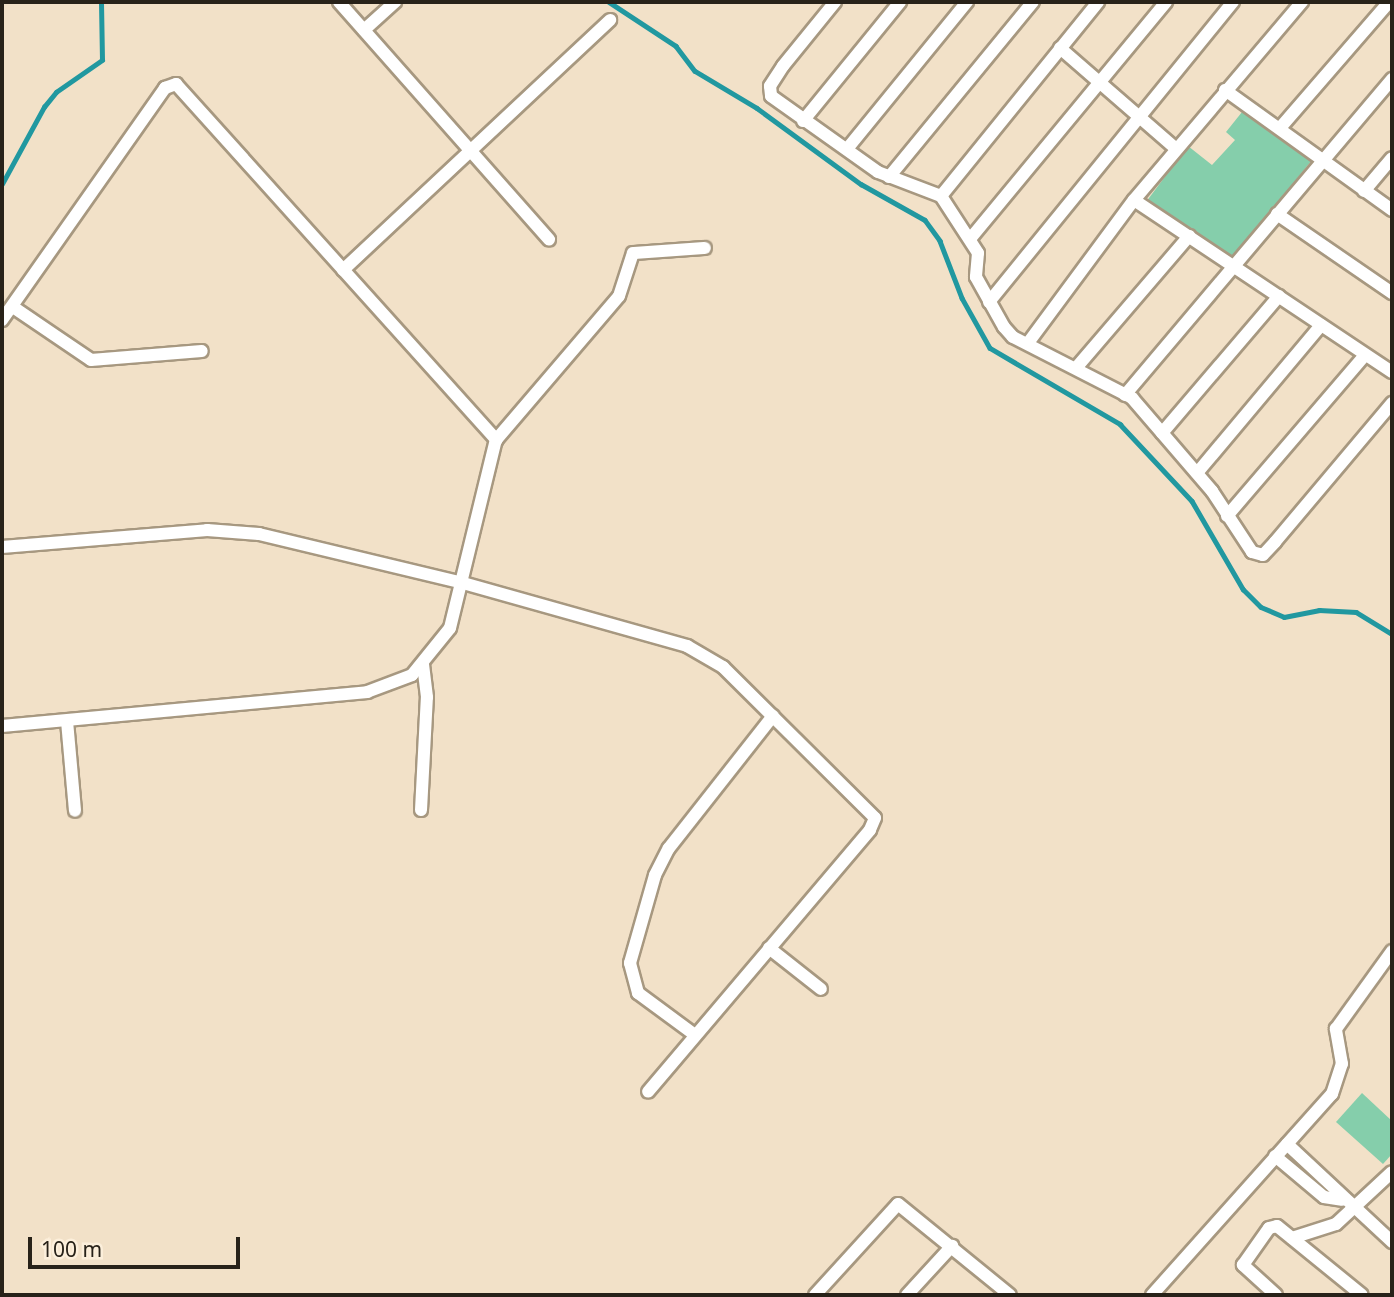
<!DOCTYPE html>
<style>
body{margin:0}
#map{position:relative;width:1394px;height:1297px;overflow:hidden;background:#f2e1c8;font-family:"Noto Sans",sans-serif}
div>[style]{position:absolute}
.green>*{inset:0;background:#85ceab}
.stream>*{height:4.5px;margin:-2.25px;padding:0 2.25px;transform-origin:2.25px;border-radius:2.25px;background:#2198a0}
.roads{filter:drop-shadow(2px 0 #a79880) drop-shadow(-2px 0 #a79880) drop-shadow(0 2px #a79880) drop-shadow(0 -2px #a79880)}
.minor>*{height:12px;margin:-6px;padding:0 6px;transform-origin:6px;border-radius:6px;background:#fff}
span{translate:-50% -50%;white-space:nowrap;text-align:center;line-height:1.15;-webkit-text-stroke:5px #fcefdb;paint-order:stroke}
.frame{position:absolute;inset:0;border:4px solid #282219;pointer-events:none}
.scale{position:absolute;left:28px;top:1237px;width:212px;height:32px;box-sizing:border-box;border:4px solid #282219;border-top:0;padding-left:9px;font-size:21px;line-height:24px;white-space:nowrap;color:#282219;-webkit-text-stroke:5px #fcefdb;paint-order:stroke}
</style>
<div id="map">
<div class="green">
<div style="clip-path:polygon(1242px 112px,1312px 160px,1233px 258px,1146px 202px,1188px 146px,1212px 165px,1235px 140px,1226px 132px)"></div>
<div style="clip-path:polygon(1362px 1093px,1392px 1121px,1392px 1154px,1383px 1164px,1336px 1122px)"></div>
</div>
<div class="stream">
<div style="left:609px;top:2px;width:80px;rotate:33.3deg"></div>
<div style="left:676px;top:46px;width:31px;rotate:53deg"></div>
<div style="left:695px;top:71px;width:72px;rotate:30.8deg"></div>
<div style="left:757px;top:108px;width:129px;rotate:36.2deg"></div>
<div style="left:861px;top:184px;width:73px;rotate:29.4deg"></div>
<div style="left:925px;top:220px;width:26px;rotate:54deg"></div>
<div style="left:940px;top:241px;width:61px;rotate:68.9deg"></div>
<div style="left:962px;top:298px;width:57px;rotate:60.8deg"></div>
<div style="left:990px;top:348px;width:151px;rotate:30.3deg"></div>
<div style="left:1120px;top:424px;width:105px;rotate:46.9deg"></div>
<div style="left:1192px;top:501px;width:102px;rotate:59.9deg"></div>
<div style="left:1243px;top:589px;width:25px;rotate:45deg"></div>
<div style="left:1261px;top:607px;width:25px;rotate:23deg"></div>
<div style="left:1284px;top:617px;width:36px;rotate:-11deg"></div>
<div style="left:1319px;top:610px;width:37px;rotate:3deg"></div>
<div style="left:1356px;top:612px;width:42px;rotate:31.4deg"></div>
<div style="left:2px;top:184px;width:88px;rotate:-61.4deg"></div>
<div style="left:44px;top:107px;width:19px;rotate:-51deg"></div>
<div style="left:56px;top:92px;width:56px;rotate:-34.8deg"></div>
<div style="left:102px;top:60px;width:58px;rotate:-91deg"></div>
</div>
<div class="roads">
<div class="minor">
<div style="left:339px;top:2px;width:317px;rotate:48.5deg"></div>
<div style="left:835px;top:2px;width:82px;rotate:129.1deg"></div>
<div style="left:783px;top:66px;width:24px;rotate:123deg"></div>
<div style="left:770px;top:86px;width:10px;rotate:84deg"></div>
<div style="left:771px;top:96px;width:131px;rotate:35.4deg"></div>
<div style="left:878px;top:172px;width:67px;rotate:20.9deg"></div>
<div style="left:941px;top:196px;width:68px;rotate:57deg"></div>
<div style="left:978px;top:253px;width:24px;rotate:95deg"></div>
<div style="left:976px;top:277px;width:57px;rotate:60.8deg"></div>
<div style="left:1004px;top:327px;width:13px;rotate:48deg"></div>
<div style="left:1013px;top:337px;width:134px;rotate:27.1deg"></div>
<div style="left:1132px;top:398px;width:123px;rotate:49.3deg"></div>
<div style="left:1212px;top:491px;width:73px;rotate:56.7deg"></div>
<div style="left:1252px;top:552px;width:11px;rotate:15deg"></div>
<div style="left:1263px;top:555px;width:18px;rotate:-47deg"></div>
<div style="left:1275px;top:542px;width:182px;rotate:-49.9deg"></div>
<div style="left:364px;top:30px;width:42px;rotate:-42.1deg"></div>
<div style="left:1060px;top:48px;width:154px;rotate:41deg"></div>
<div style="left:1225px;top:90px;width:206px;rotate:35.7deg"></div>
<div style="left:803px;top:121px;width:154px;rotate:-50.8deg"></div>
<div style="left:1280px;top:128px;width:167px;rotate:-49.1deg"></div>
<div style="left:847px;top:149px;width:190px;rotate:-50.8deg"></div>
<div style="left:889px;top:177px;width:227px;rotate:-50.6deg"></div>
<div style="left:1364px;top:191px;width:43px;rotate:-49.7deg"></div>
<div style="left:941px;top:196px;width:250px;rotate:-51deg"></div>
<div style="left:1134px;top:200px;width:310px;rotate:33.7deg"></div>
<div style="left:1277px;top:214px;width:140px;rotate:34.5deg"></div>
<div style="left:970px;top:239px;width:308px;rotate:-50.4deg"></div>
<div style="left:343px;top:270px;width:366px;rotate:-43.1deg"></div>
<div style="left:989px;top:302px;width:387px;rotate:-50.9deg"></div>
<div style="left:13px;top:307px;width:94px;rotate:34.2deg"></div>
<div style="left:91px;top:360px;width:111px;rotate:-4.6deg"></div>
<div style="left:2px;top:320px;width:284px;rotate:-54.9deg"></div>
<div style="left:165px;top:88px;width:12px;rotate:-20deg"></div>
<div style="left:176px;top:84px;width:479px;rotate:48deg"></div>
<div style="left:1028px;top:343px;width:178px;rotate:-53.5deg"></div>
<div style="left:1134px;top:200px;width:260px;rotate:-49.7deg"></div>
<div style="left:1076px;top:368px;width:174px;rotate:-49.4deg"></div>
<div style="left:1125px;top:395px;width:414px;rotate:-49.8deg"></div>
<div style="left:1162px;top:433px;width:180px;rotate:-49.5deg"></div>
<div style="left:1197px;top:473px;width:193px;rotate:-50deg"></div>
<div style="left:1227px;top:516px;width:212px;rotate:-49.4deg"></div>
<div style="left:2px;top:547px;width:206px;rotate:-4.7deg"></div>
<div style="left:207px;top:530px;width:52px;rotate:4.4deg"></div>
<div style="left:259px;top:534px;width:210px;rotate:13.5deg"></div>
<div style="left:463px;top:583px;width:233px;rotate:15.7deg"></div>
<div style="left:687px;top:646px;width:42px;rotate:30.3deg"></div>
<div style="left:723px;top:667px;width:214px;rotate:44.8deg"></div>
<div style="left:875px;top:818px;width:13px;rotate:113deg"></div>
<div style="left:870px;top:830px;width:343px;rotate:130.3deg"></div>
<div style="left:67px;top:721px;width:90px;rotate:84.9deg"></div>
<div style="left:2px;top:726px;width:367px;rotate:-5.3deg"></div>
<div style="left:367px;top:692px;width:48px;rotate:-20.7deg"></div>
<div style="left:412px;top:675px;width:60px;rotate:-51deg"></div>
<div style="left:450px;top:628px;width:194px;rotate:-76.3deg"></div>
<div style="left:496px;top:440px;width:189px;rotate:-49.5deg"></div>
<div style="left:619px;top:296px;width:45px;rotate:-72deg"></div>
<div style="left:633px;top:253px;width:72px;rotate:-4deg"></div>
<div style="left:421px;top:810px;width:113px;rotate:-87deg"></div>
<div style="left:427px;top:697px;width:34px;rotate:-97deg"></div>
<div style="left:769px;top:948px;width:66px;rotate:38.3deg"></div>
<div style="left:695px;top:1035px;width:71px;rotate:-143.6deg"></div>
<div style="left:638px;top:993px;width:31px;rotate:-105deg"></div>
<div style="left:630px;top:963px;width:91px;rotate:-74.1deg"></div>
<div style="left:655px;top:875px;width:30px;rotate:-63deg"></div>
<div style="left:669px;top:848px;width:168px;rotate:-51.8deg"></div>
<div style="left:1287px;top:1144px;width:144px;rotate:43deg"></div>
<div style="left:1275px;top:1156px;width:64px;rotate:39.9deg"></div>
<div style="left:1324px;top:1197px;width:18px;rotate:9deg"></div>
<div style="left:1292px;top:1238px;width:46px;rotate:-17.7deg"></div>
<div style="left:1336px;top:1224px;width:76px;rotate:-42.9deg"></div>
<div style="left:815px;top:1295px;width:123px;rotate:-47.6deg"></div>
<div style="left:898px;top:1204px;width:144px;rotate:39.1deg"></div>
<div style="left:907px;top:1295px;width:67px;rotate:-47.4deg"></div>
<div style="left:1152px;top:1295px;width:270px;rotate:-48.2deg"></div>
<div style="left:1332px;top:1094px;width:32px;rotate:-72deg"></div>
<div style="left:1342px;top:1064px;width:36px;rotate:-100deg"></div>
<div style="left:1336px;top:1029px;width:96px;rotate:-54.3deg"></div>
<div style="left:1276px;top:1295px;width:45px;rotate:-137.7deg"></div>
<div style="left:1243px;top:1265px;width:45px;rotate:-54.9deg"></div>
<div style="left:1269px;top:1228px;width:8px;rotate:-14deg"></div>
<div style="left:1277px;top:1226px;width:109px;rotate:39.1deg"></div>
</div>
</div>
<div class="frame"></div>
<div class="scale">100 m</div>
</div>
